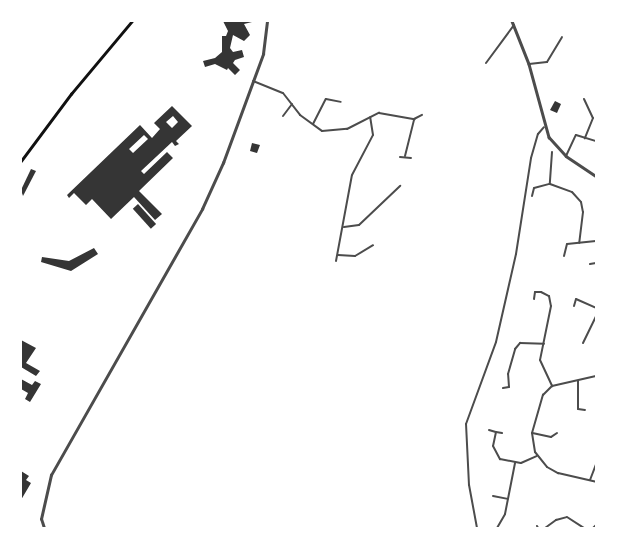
<!DOCTYPE html>
<style>
body{margin:0}
#map{position:relative;width:617px;height:549px;overflow:hidden;background:#fff;font-family:"Public Sans",sans-serif}
div>[style]{position:absolute}
.building>*{inset:0;background:#353535;transform-origin:0 0}
.minor>*{height:2px;margin:-1px;padding:0 1px;transform-origin:1px;border-radius:1px;background:#4c4c4c}
.tertiary>*{height:2.5px;margin:-1.25px;padding:0 1.25px;transform-origin:1.25px;border-radius:1.25px;background:#4c4c4c}
.secondary>*{height:2.5px;margin:-1.25px;padding:0 1.25px;transform-origin:1.25px;border-radius:1.25px;background:#111}
span{translate:-50% -50%;white-space:nowrap;text-align:center;line-height:1.15;-webkit-text-stroke:4px #fff;paint-order:stroke}
.frame{position:absolute;inset:0;border:22px solid #fff;pointer-events:none}
</style>
<div id="map">
<div class="building">
<div style="clip-path:polygon(223px 21px,256px 21px,244px 24px,250px 35px,244px 41px,233px 35px,230px 48px,233px 52px,242px 50px,244px 57px,235px 60px,233px 63px,240px 70px,235px 75px,228px 68px,227px 70px,215px 64px,205px 67px,203px 61px,215px 58px,222px 52px,222px 36px,226px 36px,228px 31px)"></div>
<div style="clip-path:polygon(555px 101px,561px 104px,557px 113px,550px 110px)"></div>
<div style="clip-path:polygon(evenodd,172px 106px,192px 126px,176px 141px,179px 144px,175px 146px,172px 142px,141px 171px,144px 174px,167px 152px,173px 158px,139px 191px,162px 214px,155px 220px,134px 197px,111px 219px,92px 199px,86px 205px,74px 193px,69px 198px,67px 195px,140px 125px,152px 138px,160px 129px,154px 123px,172px 106px,173px 116px,178px 122px,172px 128px,166px 122px,173px 116px,172px 106px,144px 135px,148px 139px,133px 153px,129px 149px,144px 135px)"></div>
<div style="clip-path:polygon(252px 143px,260px 145px,257px 153px,250px 151px)"></div>
<div style="clip-path:polygon(31px 169px,36px 171px,23px 196px,21px 190px)"></div>
<div style="left:138px;top:204px;width:27px;height:7px;rotate:48deg"></div>
<div style="clip-path:polygon(94px 248px,98px 254px,71px 271px,41px 262px,42px 257px,69px 261px)"></div>
<div style="clip-path:polygon(21px 340px,36px 348px,26px 363px,40px 371px,36px 376px,21px 367px)"></div>
<div style="clip-path:polygon(21px 379px,32px 385px,35px 381px,41px 384px,30px 402px,25px 399px,28px 393px,21px 389px)"></div>
<div style="clip-path:polygon(21px 471px,29px 476px,26px 480px,31px 483px,21px 500px)"></div>
</div>
<div class="minor">
<div style="left:486px;top:63px;width:47px;rotate:-53.6deg"></div>
<div style="left:529px;top:64px;width:18px;rotate:-6deg"></div>
<div style="left:547px;top:62px;width:29px;rotate:-59deg"></div>
<div style="left:253px;top:81px;width:32px;rotate:22deg"></div>
<div style="left:283px;top:93px;width:28px;rotate:52deg"></div>
<div style="left:300px;top:115px;width:27px;rotate:36deg"></div>
<div style="left:322px;top:131px;width:25px;rotate:-5deg"></div>
<div style="left:347px;top:129px;width:36px;rotate:-27deg"></div>
<div style="left:379px;top:113px;width:36px;rotate:10deg"></div>
<div style="left:414px;top:119px;width:9px;rotate:-27deg"></div>
<div style="left:584px;top:99px;width:21px;rotate:65deg"></div>
<div style="left:593px;top:118px;width:22px;rotate:112deg"></div>
<div style="left:283px;top:116px;width:15px;rotate:-53deg"></div>
<div style="left:313px;top:124px;width:28px;rotate:-63deg"></div>
<div style="left:326px;top:99px;width:15px;rotate:11deg"></div>
<div style="left:552px;top:152px;width:32px;rotate:94deg"></div>
<div style="left:550px;top:184px;width:23px;rotate:20deg"></div>
<div style="left:572px;top:192px;width:13px;rotate:48deg"></div>
<div style="left:581px;top:202px;width:10px;rotate:79deg"></div>
<div style="left:583px;top:212px;width:31px;rotate:97deg"></div>
<div style="left:405px;top:156px;width:38px;rotate:-76deg"></div>
<div style="left:566px;top:156px;width:23px;rotate:-65deg"></div>
<div style="left:576px;top:135px;width:21px;rotate:17deg"></div>
<div style="left:400px;top:157px;width:11px;rotate:5deg"></div>
<div style="left:596px;top:158px;width:1px;rotate:-90deg"></div>
<div style="left:532px;top:196px;width:8px;rotate:-76deg"></div>
<div style="left:534px;top:188px;width:16px;rotate:-15deg"></div>
<div style="left:344px;top:227px;width:15px;rotate:-8deg"></div>
<div style="left:359px;top:225px;width:57px;rotate:-43.6deg"></div>
<div style="left:338px;top:255px;width:17px;rotate:3deg"></div>
<div style="left:355px;top:256px;width:21px;rotate:-31deg"></div>
<div style="left:564px;top:256px;width:12px;rotate:-76deg"></div>
<div style="left:567px;top:244px;width:29px;rotate:-6deg"></div>
<div style="left:336px;top:261px;width:87px;rotate:-79.5deg"></div>
<div style="left:352px;top:175px;width:45px;rotate:-62.3deg"></div>
<div style="left:373px;top:135px;width:18px;rotate:-99deg"></div>
<div style="left:590px;top:264px;width:6px;rotate:-9deg"></div>
<div style="left:534px;top:299px;width:7px;rotate:-82deg"></div>
<div style="left:535px;top:292px;width:6px"></div>
<div style="left:541px;top:292px;width:9px;rotate:27deg"></div>
<div style="left:549px;top:296px;width:10px;rotate:79deg"></div>
<div style="left:551px;top:306px;width:55px;rotate:101.5deg"></div>
<div style="left:540px;top:360px;width:29px;rotate:65deg"></div>
<div style="left:574px;top:306px;width:7px;rotate:-74deg"></div>
<div style="left:576px;top:299px;width:22px;rotate:24deg"></div>
<div style="left:583px;top:343px;width:30px;rotate:-64deg"></div>
<div style="left:578px;top:381px;width:28px;rotate:90deg"></div>
<div style="left:578px;top:409px;width:7px;rotate:8deg"></div>
<div style="left:503px;top:388px;width:6px;rotate:-9deg"></div>
<div style="left:509px;top:387px;width:13px;rotate:-94deg"></div>
<div style="left:508px;top:374px;width:26px;rotate:-74deg"></div>
<div style="left:515px;top:349px;width:8px;rotate:-50deg"></div>
<div style="left:520px;top:343px;width:24px;rotate:2deg"></div>
<div style="left:489px;top:430px;width:7px;rotate:16deg"></div>
<div style="left:502px;top:433px;width:6px;rotate:-171deg"></div>
<div style="left:496px;top:432px;width:14px;rotate:102deg"></div>
<div style="left:493px;top:446px;width:15px;rotate:62deg"></div>
<div style="left:500px;top:459px;width:21px;rotate:11deg"></div>
<div style="left:521px;top:463px;width:17px;rotate:-24deg"></div>
<div style="left:532px;top:433px;width:19px;rotate:81deg"></div>
<div style="left:535px;top:452px;width:19px;rotate:51deg"></div>
<div style="left:547px;top:467px;width:13px;rotate:29deg"></div>
<div style="left:558px;top:473px;width:39px;rotate:13deg"></div>
<div style="left:557px;top:433px;width:7px;rotate:146deg"></div>
<div style="left:551px;top:437px;width:19px;rotate:-168deg"></div>
<div style="left:532px;top:433px;width:40px;rotate:-74deg"></div>
<div style="left:543px;top:395px;width:13px;rotate:-45deg"></div>
<div style="left:552px;top:386px;width:45px;rotate:-12.8deg"></div>
<div style="left:590px;top:480px;width:17px;rotate:-69deg"></div>
<div style="left:493px;top:496px;width:15px;rotate:11deg"></div>
<div style="left:537px;top:526px;width:2px;rotate:63deg"></div>
<div style="left:477px;top:528px;width:44px;rotate:-100.5deg"></div>
<div style="left:469px;top:485px;width:61px;rotate:-92.8deg"></div>
<div style="left:466px;top:424px;width:87px;rotate:-69.9deg"></div>
<div style="left:496px;top:342px;width:90px;rotate:-77.2deg"></div>
<div style="left:516px;top:254px;width:97px;rotate:-81.1deg"></div>
<div style="left:531px;top:158px;width:25px;rotate:-74deg"></div>
<div style="left:538px;top:134px;width:9px;rotate:-49deg"></div>
<div style="left:497px;top:528px;width:16px;rotate:-60deg"></div>
<div style="left:505px;top:514px;width:52px;rotate:-78.9deg"></div>
<div style="left:545px;top:528px;width:14px;rotate:-36deg"></div>
<div style="left:556px;top:520px;width:11px;rotate:-15deg"></div>
<div style="left:567px;top:517px;width:20px;rotate:33deg"></div>
<div style="left:593px;top:528px;width:4px;rotate:-45deg"></div>
</div>
<div class="tertiary">
<div style="left:512px;top:21px;width:46px;rotate:68.4deg"></div>
<div style="left:529px;top:64px;width:76px;rotate:74.7deg"></div>
<div style="left:549px;top:137px;width:25px;rotate:48deg"></div>
<div style="left:566px;top:156px;width:36px;rotate:34deg"></div>
<div style="left:44px;top:528px;width:9px;rotate:-108deg"></div>
<div style="left:41px;top:519px;width:45px;rotate:-77.2deg"></div>
<div style="left:51px;top:475px;width:306px;rotate:-60.4deg"></div>
<div style="left:202px;top:209px;width:51px;rotate:-65.5deg"></div>
<div style="left:223px;top:163px;width:116px;rotate:-69.8deg"></div>
<div style="left:263px;top:54px;width:33px;rotate:-83deg"></div>
</div>
<div class="secondary">
<div style="left:21px;top:161px;width:84px;rotate:-53.3deg"></div>
<div style="left:71px;top:94px;width:95px;rotate:-50.1deg"></div>
</div>
<div class="frame"></div>
</div>
